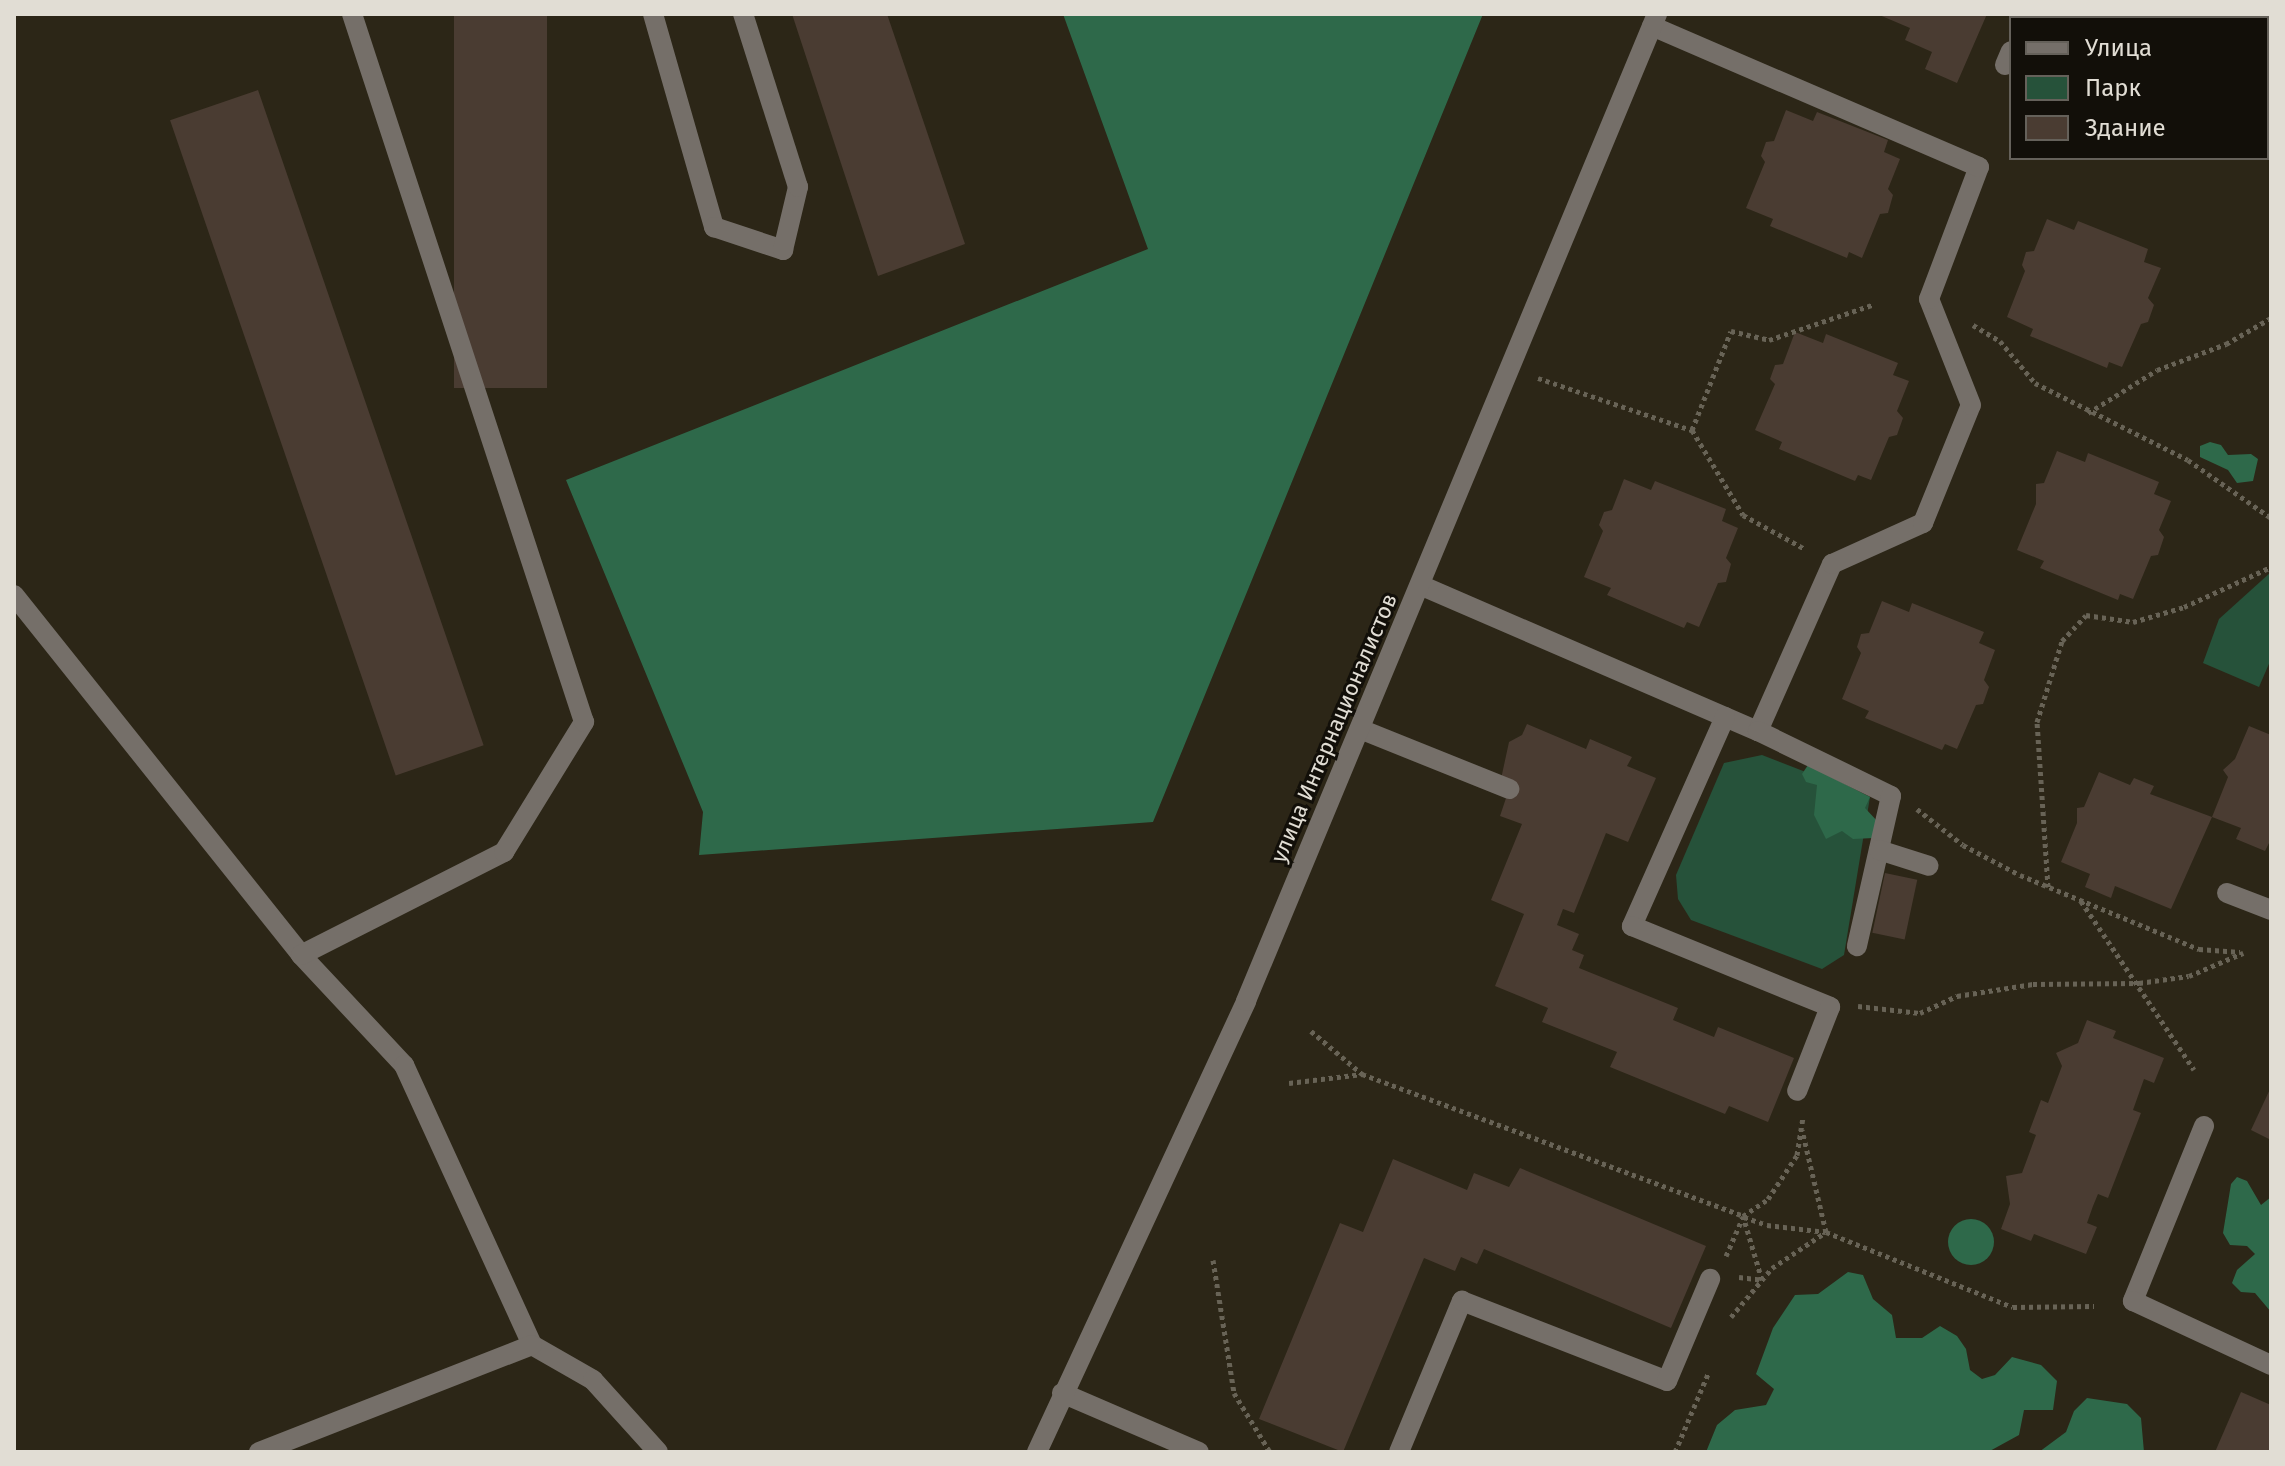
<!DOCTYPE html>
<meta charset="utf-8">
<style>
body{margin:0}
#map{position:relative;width:2285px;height:1466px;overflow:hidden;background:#2c2617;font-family:"Fira Sans",sans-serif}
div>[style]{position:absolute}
.green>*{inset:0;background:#26523a}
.forest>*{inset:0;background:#2e694a}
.round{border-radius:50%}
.building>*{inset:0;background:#4a3c32;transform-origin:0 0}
.path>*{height:5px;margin-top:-2.5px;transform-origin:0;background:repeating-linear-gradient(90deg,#686356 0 4px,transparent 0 8px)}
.minor>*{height:20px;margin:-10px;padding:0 10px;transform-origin:10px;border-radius:10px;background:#756f69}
span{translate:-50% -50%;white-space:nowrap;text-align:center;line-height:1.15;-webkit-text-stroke:6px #120f09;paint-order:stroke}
.street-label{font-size:22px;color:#e1ddd4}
.frame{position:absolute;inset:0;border:16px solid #e1ddd4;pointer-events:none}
.legend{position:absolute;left:2009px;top:16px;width:260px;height:144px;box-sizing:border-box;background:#120f09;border:2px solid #65615a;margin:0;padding:10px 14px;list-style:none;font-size:24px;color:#e1ddd4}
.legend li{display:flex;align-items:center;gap:16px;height:40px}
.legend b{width:40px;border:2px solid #65615a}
</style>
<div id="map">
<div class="green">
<div style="clip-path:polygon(2069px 14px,2257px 14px,2068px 18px)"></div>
<div style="clip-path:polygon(2271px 572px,2271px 659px,2259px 687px,2203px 663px,2219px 619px)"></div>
<div style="clip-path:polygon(1762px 755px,1870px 797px,1844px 955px,1822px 969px,1691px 920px,1678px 899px,1676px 875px,1724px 763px)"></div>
</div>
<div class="forest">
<div style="clip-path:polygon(1063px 14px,1483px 14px,1153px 822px,699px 855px,703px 812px,566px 480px,1148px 249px)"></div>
<div style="clip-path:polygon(2210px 442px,2221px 445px,2228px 455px,2251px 454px,2258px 459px,2253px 481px,2237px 483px,2228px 470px,2200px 457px,2200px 446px)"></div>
<div style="clip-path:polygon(1808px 765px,1870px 797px,1865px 808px,1879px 823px,1874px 838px,1853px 839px,1842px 831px,1826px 839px,1814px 815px,1817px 785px,1806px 782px,1802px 774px)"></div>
<div style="clip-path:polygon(2237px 1177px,2247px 1181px,2261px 1205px,2271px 1197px,2271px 1312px,2255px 1293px,2241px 1292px,2232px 1283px,2237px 1270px,2255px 1254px,2247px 1246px,2230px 1245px,2223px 1233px,2231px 1184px)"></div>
<div class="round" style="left:1948px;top:1219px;width:46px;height:46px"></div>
<div style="clip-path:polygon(1848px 1272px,1863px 1275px,1873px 1299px,1892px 1315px,1896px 1338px,1922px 1338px,1940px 1326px,1957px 1336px,1966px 1349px,1970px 1370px,1982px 1379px,1995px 1375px,2012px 1357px,2041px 1365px,2057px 1381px,2053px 1410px,2024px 1410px,2019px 1435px,1988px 1452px,1706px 1452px,1717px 1425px,1735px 1410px,1766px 1405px,1774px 1389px,1756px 1374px,1773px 1328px,1795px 1295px,1818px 1294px)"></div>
<div style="clip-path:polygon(2087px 1398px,2127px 1404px,2141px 1418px,2144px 1452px,2039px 1452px,2066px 1432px,2074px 1411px)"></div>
</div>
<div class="building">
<div style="left:454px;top:14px;width:93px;height:374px"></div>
<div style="clip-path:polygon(792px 14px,887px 14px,965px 244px,878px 276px)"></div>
<div style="clip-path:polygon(1877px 14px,1987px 14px,1957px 83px,1925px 69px,1932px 52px,1905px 40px,1910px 28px)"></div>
<div style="left:258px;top:90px;width:693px;height:93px;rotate:71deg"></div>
<div style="clip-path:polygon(1786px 110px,1813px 121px,1817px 112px,1888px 140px,1884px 152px,1900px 159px,1888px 189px,1893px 195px,1888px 213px,1880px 214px,1862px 258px,1849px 252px,1847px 258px,1770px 226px,1773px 219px,1746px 208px,1765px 162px,1761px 156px,1766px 142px,1774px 141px)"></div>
<div style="clip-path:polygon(2047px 219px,2074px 230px,2078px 221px,2148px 249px,2144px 262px,2161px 268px,2148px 298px,2154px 305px,2148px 322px,2141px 324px,2122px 367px,2109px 362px,2107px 368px,2030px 336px,2033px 329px,2007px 317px,2025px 271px,2022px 265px,2026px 252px,2034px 251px)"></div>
<div style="clip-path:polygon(1795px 332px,1823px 343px,1826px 334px,1898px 363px,1893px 375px,1909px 381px,1897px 411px,1903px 418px,1897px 435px,1889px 437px,1871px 480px,1858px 475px,1855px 481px,1779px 449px,1782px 442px,1755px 430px,1775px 384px,1770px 379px,1775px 365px,1783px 364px)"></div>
<div style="clip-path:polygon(2057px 451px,2085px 462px,2088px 453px,2159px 482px,2154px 494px,2171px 501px,2159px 530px,2164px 537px,2158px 555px,2151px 556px,2133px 599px,2120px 594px,2118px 600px,2040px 568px,2044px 561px,2017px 550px,2036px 504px,2036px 484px,2044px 483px)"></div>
<div style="clip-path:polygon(1624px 479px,1651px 490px,1655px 481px,1726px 509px,1722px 521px,1738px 528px,1726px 558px,1731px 564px,1726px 582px,1718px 583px,1699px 627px,1687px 622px,1684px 628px,1607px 595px,1611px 588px,1584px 577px,1603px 531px,1599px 525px,1604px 512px,1612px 510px)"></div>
<div style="clip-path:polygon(1882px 601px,1909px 612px,1912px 603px,1984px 632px,1979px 643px,1995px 650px,1984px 680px,1989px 687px,1983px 704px,1976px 705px,1957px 749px,1945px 744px,1942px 750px,1865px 718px,1869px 711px,1842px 699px,1861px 653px,1857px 647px,1861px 634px,1869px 633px)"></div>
<div style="clip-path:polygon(1527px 724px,1586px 749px,1590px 739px,1632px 757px,1627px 766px,1656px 778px,1628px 842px,1606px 833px,1574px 913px,1563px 909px,1557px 925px,1579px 934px,1572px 950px,1584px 955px,1579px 968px,1678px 1008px,1673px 1020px,1714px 1037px,1718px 1027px,1794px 1058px,1768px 1122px,1729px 1106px,1725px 1114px,1610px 1067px,1617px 1052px,1542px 1022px,1548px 1008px,1495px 986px,1524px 914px,1491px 900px,1522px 824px,1500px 816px,1509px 789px,1501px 779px,1509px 742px,1522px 735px)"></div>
<div style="clip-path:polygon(2249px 726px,2271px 735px,2271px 839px,2265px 851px,2236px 839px,2241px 828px,2212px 817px,2228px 777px,2223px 770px,2235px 759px)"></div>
<div style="clip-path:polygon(2099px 772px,2130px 785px,2134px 778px,2154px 786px,2150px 794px,2212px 817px,2171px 909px,2115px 886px,2111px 898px,2085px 887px,2090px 874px,2061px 862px,2077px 823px,2077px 808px,2084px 807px)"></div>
<div style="left:1885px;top:873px;width:33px;height:61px;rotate:12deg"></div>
<div style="clip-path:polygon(2087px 1020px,2116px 1031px,2113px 1038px,2164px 1058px,2154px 1083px,2144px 1079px,2133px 1110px,2141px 1113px,2108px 1198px,2098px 1194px,2093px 1206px,2087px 1223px,2097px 1227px,2086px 1254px,2034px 1234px,2031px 1241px,2001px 1229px,2010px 1204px,2006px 1176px,2022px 1173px,2036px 1135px,2029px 1132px,2041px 1100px,2048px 1103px,2062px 1066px,2056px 1053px,2078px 1043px)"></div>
<div style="clip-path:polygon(2271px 1087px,2271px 1140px,2251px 1130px)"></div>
<div style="clip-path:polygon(1393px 1159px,1467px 1190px,1474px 1173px,1509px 1187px,1520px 1168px,1706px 1246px,1671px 1328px,1484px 1249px,1477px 1264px,1461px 1257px,1455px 1271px,1424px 1258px,1343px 1452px,1259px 1419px,1340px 1223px,1363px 1232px)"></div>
<div style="clip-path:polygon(2241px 1392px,2271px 1405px,2271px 1452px,2215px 1452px)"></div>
</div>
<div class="path">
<div style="left:1973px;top:325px;width:31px;rotate:31deg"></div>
<div style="left:2000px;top:341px;width:55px;rotate:50.2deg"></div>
<div style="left:2035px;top:383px;width:171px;rotate:26.7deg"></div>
<div style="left:2188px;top:460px;width:101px;rotate:34.9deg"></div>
<div style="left:1538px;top:378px;width:163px;rotate:18.7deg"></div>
<div style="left:1692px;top:430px;width:106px;rotate:-68.5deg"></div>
<div style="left:1731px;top:331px;width:39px;rotate:13deg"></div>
<div style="left:1769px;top:340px;width:109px;rotate:-18.8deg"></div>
<div style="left:2088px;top:413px;width:81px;rotate:-31.9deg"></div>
<div style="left:2157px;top:370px;width:74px;rotate:-20.6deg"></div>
<div style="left:2226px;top:344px;width:52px;rotate:-30deg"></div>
<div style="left:1692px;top:430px;width:99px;rotate:59deg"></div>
<div style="left:1743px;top:515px;width:71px;rotate:28.7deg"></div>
<div style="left:1917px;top:809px;width:58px;rotate:38deg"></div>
<div style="left:1963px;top:845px;width:64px;rotate:27.8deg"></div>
<div style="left:2020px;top:875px;width:194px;rotate:22.5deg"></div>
<div style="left:2199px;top:949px;width:41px;rotate:4.2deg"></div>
<div style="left:2048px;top:887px;width:165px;rotate:-93.8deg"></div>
<div style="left:2037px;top:722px;width:85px;rotate:-72.8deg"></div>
<div style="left:2062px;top:641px;width:35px;rotate:-47deg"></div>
<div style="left:2086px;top:615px;width:48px;rotate:8.5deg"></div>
<div style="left:2133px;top:622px;width:53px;rotate:-16.4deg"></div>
<div style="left:2184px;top:607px;width:96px;rotate:-24.7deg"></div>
<div style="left:2081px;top:901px;width:203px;rotate:56.2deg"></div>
<div style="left:1858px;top:1006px;width:62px;rotate:6.4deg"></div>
<div style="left:1920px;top:1013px;width:41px;rotate:-24.7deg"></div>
<div style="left:1957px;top:996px;width:77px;rotate:-9deg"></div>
<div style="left:2033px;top:984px;width:106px;rotate:-0.5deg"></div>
<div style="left:2139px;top:983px;width:50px;rotate:-8deg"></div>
<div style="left:2189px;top:976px;width:59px;rotate:-23.1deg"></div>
<div style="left:1311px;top:1031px;width:67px;rotate:40.1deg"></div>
<div style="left:1289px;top:1083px;width:74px;rotate:-7deg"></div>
<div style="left:1362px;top:1074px;width:407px;rotate:20.4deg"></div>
<div style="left:1743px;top:1216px;width:30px;rotate:-34deg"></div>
<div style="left:1768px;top:1199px;width:53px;rotate:-56.6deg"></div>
<div style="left:1797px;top:1155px;width:37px;rotate:-81deg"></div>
<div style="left:1744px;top:1217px;width:24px;rotate:19deg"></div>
<div style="left:1767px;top:1225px;width:59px;rotate:6.8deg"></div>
<div style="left:1826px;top:1232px;width:201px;rotate:21.9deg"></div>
<div style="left:2013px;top:1307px;width:81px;rotate:-0.7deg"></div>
<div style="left:1726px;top:1256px;width:43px;rotate:-66.4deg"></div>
<div style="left:1213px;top:1260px;width:135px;rotate:81deg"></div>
<div style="left:1234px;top:1393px;width:69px;rotate:58.6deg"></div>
<div style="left:1739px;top:1277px;width:23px;rotate:7deg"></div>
<div style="left:1762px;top:1280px;width:67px;rotate:-106.5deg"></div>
<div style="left:1731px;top:1317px;width:64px;rotate:-50.1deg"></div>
<div style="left:1772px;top:1268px;width:65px;rotate:-33.7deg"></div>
<div style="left:1826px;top:1232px;width:105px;rotate:-103.2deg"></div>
<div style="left:1675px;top:1452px;width:85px;rotate:-67.1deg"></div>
</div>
<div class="minor">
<div style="left:653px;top:14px;width:222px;rotate:74deg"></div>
<div style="left:714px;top:227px;width:73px;rotate:18.4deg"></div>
<div style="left:783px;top:250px;width:65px;rotate:-76.6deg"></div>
<div style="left:798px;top:187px;width:182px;rotate:-107.6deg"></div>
<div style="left:2024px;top:18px;width:4px;rotate:-63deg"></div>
<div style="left:2005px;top:65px;width:15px;rotate:-67deg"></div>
<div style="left:1420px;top:585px;width:368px;rotate:23.4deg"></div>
<div style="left:1758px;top:731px;width:183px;rotate:-66.1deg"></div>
<div style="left:1832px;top:564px;width:100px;rotate:-24.3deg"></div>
<div style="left:1923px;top:523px;width:127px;rotate:-67.9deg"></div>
<div style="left:1971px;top:405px;width:114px;rotate:-111.6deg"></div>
<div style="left:1929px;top:299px;width:141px;rotate:-69.3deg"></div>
<div style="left:1979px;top:167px;width:356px;rotate:-156.7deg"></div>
<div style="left:14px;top:595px;width:460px;rotate:51.4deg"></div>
<div style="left:301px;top:955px;width:151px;rotate:46.9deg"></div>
<div style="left:404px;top:1065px;width:308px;rotate:65.4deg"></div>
<div style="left:532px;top:1345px;width:70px;rotate:29.8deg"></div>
<div style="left:593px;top:1380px;width:97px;rotate:47.9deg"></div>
<div style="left:1725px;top:717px;width:229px;rotate:114deg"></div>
<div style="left:1632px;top:926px;width:214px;rotate:22.2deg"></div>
<div style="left:1830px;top:1007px;width:90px;rotate:111.4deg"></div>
<div style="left:1360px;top:729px;width:161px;rotate:21.9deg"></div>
<div style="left:1758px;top:731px;width:148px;rotate:26deg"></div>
<div style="left:1891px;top:796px;width:154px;rotate:102.8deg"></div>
<div style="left:1879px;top:850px;width:52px;rotate:17.7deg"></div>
<div style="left:2227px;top:893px;width:47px;rotate:21.1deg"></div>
<div style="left:301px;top:955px;width:228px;rotate:-26.9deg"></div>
<div style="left:504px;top:852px;width:153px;rotate:-58.4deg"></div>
<div style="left:584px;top:722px;width:745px;rotate:-108.14deg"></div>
<div style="left:2204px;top:1126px;width:189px;rotate:112.1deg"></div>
<div style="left:2133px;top:1301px;width:152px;rotate:24.9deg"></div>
<div style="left:1062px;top:1393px;width:149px;rotate:23.3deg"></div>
<div style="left:259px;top:1452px;width:293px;rotate:-21.4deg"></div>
<div style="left:1037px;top:1452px;width:497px;rotate:-65.1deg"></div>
<div style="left:1246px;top:1001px;width:1069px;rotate:-67.39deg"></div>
<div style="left:1399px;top:1452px;width:164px;rotate:-67.4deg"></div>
<div style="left:1462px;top:1301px;width:220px;rotate:21.3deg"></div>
<div style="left:1667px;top:1381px;width:111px;rotate:-67.1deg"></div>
</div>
<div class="street-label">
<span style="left:1334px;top:728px;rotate:-67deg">улица Интернационалистов</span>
</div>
<div class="frame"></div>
<ul class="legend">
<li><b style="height:10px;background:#756f69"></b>Улица</li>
<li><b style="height:22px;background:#26523a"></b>Парк</li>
<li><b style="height:22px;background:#4a3c32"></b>Здание</li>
</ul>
</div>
